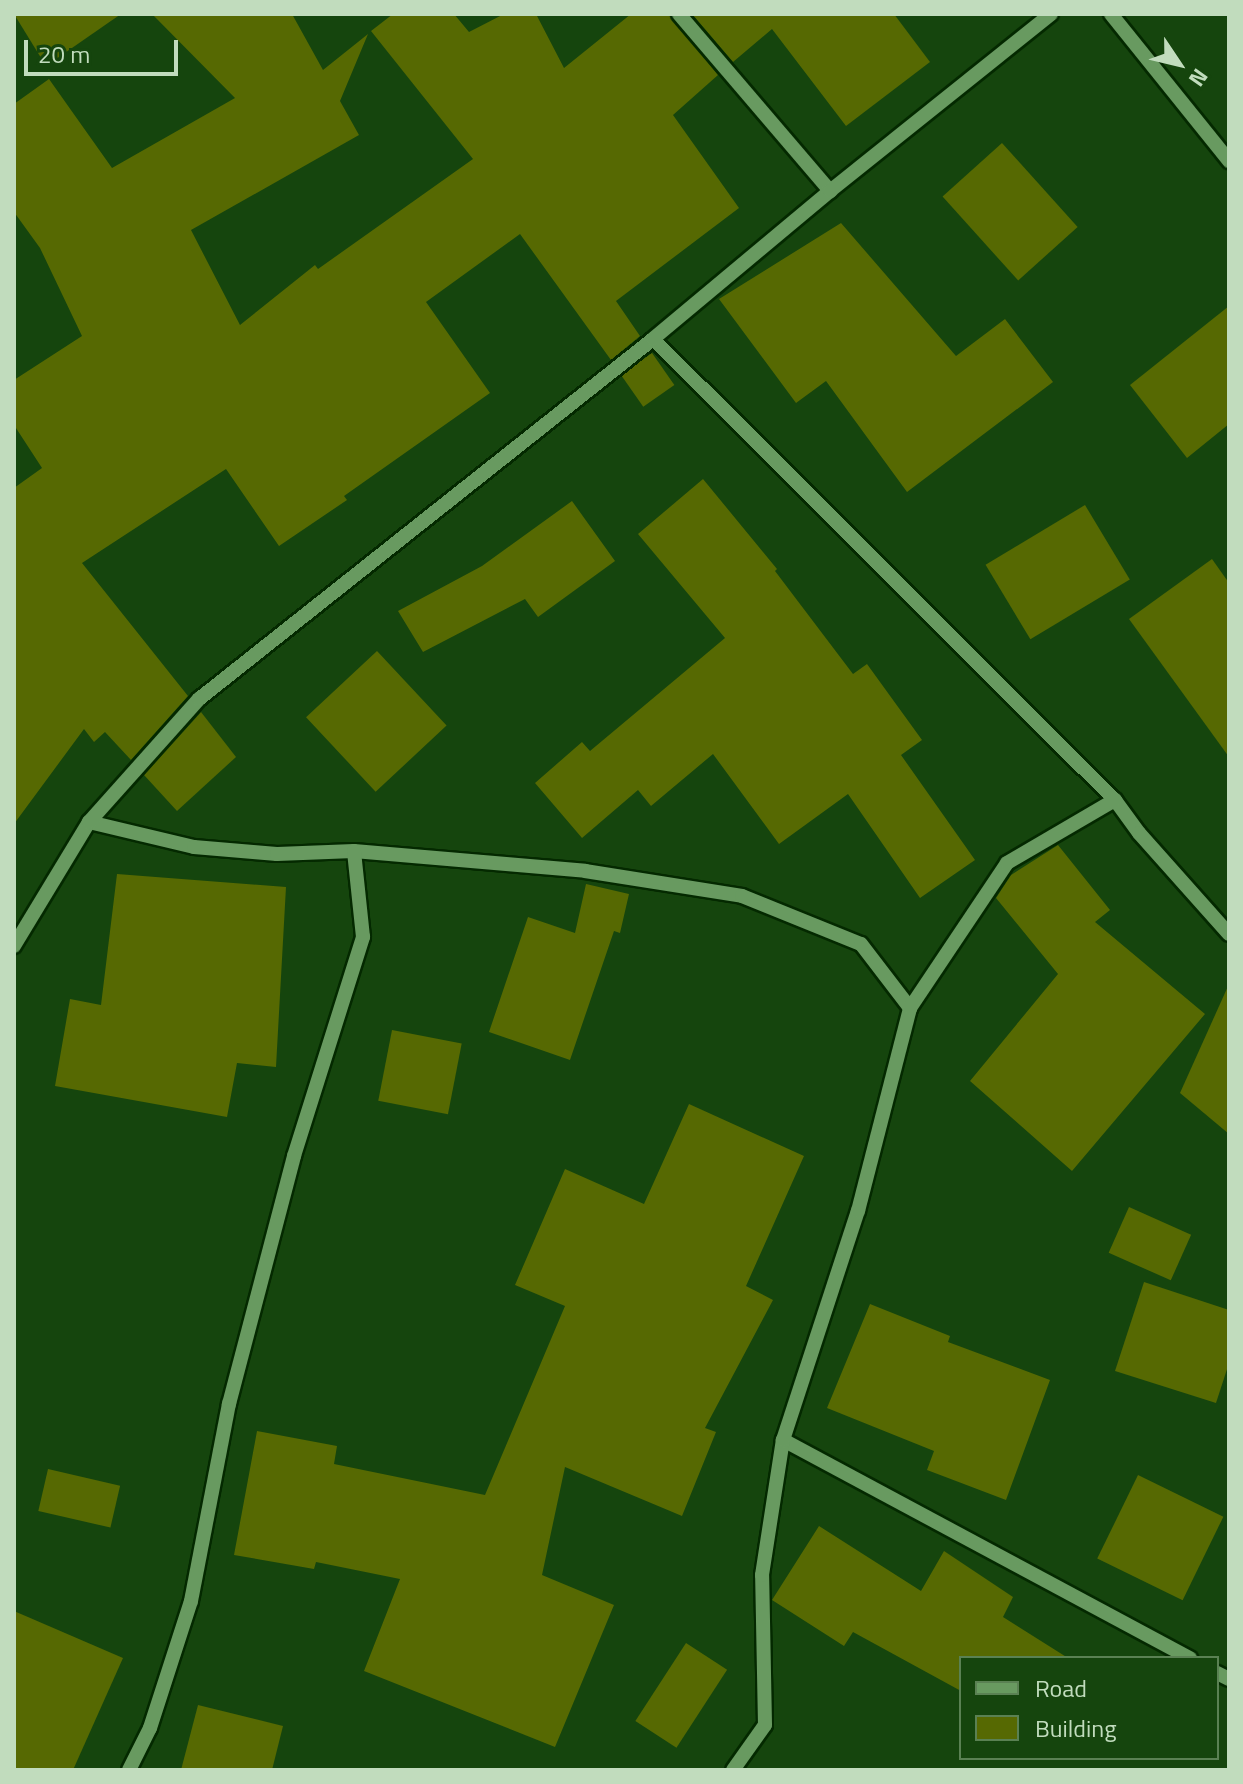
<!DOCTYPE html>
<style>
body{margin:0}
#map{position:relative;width:1243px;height:1784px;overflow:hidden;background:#15450d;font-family:"Titillium Web",sans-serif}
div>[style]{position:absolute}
.building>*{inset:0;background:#566902;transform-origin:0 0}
.roads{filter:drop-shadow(2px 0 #042900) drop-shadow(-2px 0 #042900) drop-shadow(0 2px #042900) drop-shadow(0 -2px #042900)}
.minor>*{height:14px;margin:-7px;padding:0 7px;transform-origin:7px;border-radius:7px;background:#689a60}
span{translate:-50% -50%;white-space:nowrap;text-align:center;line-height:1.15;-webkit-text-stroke:8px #15450d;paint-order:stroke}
.frame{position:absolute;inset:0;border:16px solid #c1dcbd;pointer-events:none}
.legend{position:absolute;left:959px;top:1656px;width:260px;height:104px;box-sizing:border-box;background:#15450d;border:2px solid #5a8153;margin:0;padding:10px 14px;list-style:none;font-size:24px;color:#c1dcbd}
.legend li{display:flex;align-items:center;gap:16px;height:40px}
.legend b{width:40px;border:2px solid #5a8153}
.north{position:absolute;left:1139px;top:24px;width:80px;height:80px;-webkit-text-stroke:6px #15450d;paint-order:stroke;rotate:125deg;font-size:22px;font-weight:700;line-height:32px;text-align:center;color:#c1dcbd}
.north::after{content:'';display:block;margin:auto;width:28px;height:36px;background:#c1dcbd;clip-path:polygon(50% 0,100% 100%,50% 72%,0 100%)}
.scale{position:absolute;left:24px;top:40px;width:154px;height:36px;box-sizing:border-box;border:4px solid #c1dcbd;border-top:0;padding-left:10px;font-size:24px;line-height:28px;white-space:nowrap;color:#c1dcbd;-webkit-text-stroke:6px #15450d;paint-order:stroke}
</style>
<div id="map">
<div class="building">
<div style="clip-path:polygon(14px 14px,121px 14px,46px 66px)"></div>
<div style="clip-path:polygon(152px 14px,292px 14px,323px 70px,368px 34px,340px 101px,359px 135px,191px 230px,240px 325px,315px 265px,318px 269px,473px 159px,371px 31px,393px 14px,454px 14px,469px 32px,504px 14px,536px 14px,564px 68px,631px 14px,669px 14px,718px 75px,673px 115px,739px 208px,616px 301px,640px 336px,611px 360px,520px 234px,426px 302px,490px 393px,344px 496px,347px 500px,279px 546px,226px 469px,82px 563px,188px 696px,131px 760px,105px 732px,94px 742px,84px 729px,14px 824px,14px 488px,42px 468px,14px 425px,14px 380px,82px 336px,40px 248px,14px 212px,14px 104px,49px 79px,112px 168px,235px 98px)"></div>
<div style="clip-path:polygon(692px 14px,894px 14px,930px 62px,846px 126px,772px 29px,733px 62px)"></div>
<div style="left:1002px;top:143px;width:113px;height:80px;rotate:48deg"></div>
<div style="clip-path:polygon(841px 223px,956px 356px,1005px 319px,1053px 382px,907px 492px,826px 381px,796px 403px,719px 299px)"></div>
<div style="clip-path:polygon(1229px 306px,1229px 424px,1187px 458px,1130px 385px)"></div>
<div style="left:652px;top:353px;width:39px;height:38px;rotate:55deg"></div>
<div style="clip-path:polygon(703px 479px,777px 569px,775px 571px,853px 674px,867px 664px,922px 740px,901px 755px,975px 860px,920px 898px,848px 794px,779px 844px,713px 754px,651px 806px,638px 790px,582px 838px,535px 783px,582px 742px,590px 751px,725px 638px,638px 534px)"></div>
<div style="clip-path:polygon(572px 501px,615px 561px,538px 617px,525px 599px,423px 652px,398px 611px,482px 566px)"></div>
<div style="left:1085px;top:505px;width:87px;height:116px;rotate:59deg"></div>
<div style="clip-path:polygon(1212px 559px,1229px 583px,1229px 757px,1129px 619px)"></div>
<div style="left:377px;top:651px;width:102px;height:97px;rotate:47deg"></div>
<div style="clip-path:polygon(201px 712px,236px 757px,177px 811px,144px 775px)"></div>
<div style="clip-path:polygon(1058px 845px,1110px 910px,1095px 922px,1205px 1014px,1072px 1171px,970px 1081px,1058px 974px,996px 898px,1011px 875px)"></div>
<div style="clip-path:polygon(117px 874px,286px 887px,276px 1067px,237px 1063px,227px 1117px,55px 1086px,70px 999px,101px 1005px)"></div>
<div style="clip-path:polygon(586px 884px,629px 894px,620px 933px,614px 931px,570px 1060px,489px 1032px,528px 917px,575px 933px)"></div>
<div style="clip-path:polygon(1229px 984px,1229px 1134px,1180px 1093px)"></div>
<div style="left:392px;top:1030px;width:71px;height:72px;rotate:11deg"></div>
<div style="clip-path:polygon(689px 1104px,804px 1156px,746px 1286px,773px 1300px,705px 1428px,716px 1432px,682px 1516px,565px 1467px,542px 1575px,614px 1605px,555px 1747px,364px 1671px,400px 1579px,316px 1562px,314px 1569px,234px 1555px,257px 1431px,337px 1446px,334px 1464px,485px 1495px,565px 1306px,515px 1285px,565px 1169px,644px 1204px)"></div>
<div style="left:1129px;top:1207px;width:68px;height:50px;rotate:24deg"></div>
<div style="clip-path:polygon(1144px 1282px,1229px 1310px,1229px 1363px,1216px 1403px,1115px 1371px)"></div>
<div style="clip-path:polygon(870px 1304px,950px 1336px,948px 1342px,1050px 1380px,1006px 1500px,927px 1470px,934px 1451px,827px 1408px)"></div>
<div style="left:48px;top:1469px;width:74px;height:43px;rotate:13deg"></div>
<div style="left:1138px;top:1475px;width:95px;height:93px;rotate:26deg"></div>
<div style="clip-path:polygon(819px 1526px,921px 1591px,944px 1551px,1013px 1597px,1003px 1617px,1068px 1658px,961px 1658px,961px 1691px,853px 1632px,844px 1646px,772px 1600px)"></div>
<div style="clip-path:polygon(14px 1611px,123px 1658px,73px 1770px,14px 1770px)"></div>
<div style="left:686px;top:1643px;width:49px;height:93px;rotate:33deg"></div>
<div style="clip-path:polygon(198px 1705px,283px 1726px,272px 1770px,181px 1770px)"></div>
</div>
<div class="roads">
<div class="minor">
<div style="left:679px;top:14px;width:233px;rotate:49.5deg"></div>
<div style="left:1111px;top:14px;width:189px;rotate:51.2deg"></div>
<div style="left:653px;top:339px;width:653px;rotate:44.94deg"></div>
<div style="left:1115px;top:800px;width:41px;rotate:54deg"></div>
<div style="left:1139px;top:833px;width:135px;rotate:48.3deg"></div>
<div style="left:89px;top:822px;width:108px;rotate:13.4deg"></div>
<div style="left:194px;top:847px;width:83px;rotate:4.8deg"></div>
<div style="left:277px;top:854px;width:77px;rotate:-2.2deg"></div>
<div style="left:354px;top:851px;width:232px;rotate:4.9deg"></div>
<div style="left:585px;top:871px;width:159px;rotate:9deg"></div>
<div style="left:742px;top:896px;width:128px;rotate:22deg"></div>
<div style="left:861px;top:944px;width:81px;rotate:52.6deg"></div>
<div style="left:14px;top:946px;width:145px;rotate:-58.8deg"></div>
<div style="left:89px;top:822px;width:165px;rotate:-48.2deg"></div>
<div style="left:199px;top:699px;width:579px;rotate:-38.41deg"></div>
<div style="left:653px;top:339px;width:231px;rotate:-39.9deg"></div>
<div style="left:830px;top:191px;width:283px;rotate:-38.7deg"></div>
<div style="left:783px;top:1440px;width:462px;rotate:28.2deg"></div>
<div style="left:1217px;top:1673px;width:13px;rotate:27deg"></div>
<div style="left:129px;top:1770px;width:47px;rotate:-63.4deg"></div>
<div style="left:150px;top:1728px;width:133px;rotate:-72.1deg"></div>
<div style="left:191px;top:1601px;width:201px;rotate:-79.1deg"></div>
<div style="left:229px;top:1404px;width:256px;rotate:-75.3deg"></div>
<div style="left:294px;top:1156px;width:230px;rotate:-72.5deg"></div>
<div style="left:363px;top:937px;width:86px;rotate:-96deg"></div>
<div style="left:733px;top:1770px;width:55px;rotate:-54.6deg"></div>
<div style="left:765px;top:1725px;width:150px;rotate:-91.1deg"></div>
<div style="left:762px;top:1575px;width:137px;rotate:-81.2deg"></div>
<div style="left:783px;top:1440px;width:241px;rotate:-71.9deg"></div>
<div style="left:858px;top:1211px;width:210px;rotate:-75.6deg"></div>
<div style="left:910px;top:1008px;width:174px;rotate:-56.2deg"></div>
<div style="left:1007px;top:863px;width:125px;rotate:-30.3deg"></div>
</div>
</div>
<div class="frame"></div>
<ul class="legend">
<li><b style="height:10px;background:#689a60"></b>Road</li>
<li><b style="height:22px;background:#566902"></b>Building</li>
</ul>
<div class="north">N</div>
<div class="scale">20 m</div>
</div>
